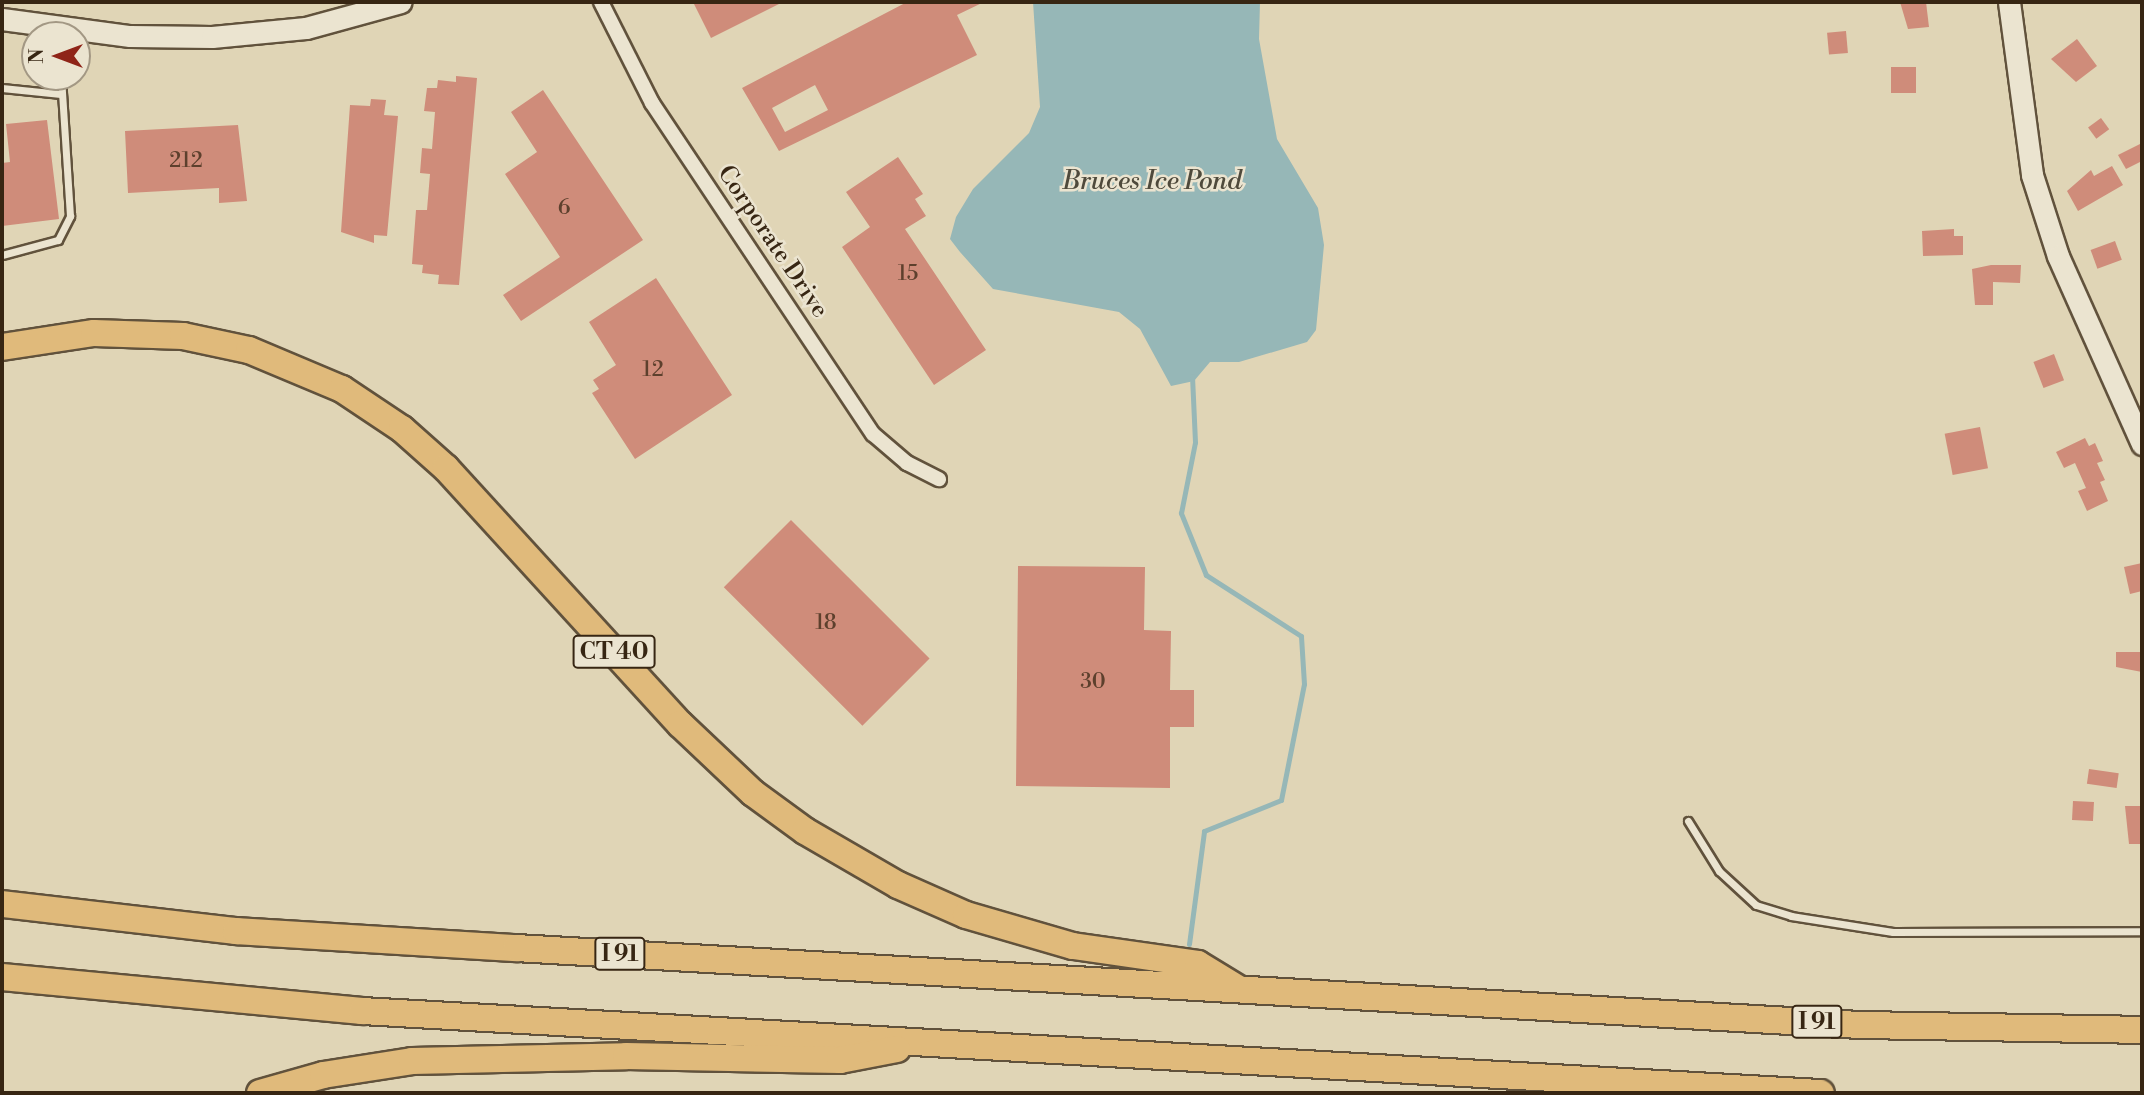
<!DOCTYPE html>
<style>
body{margin:0}
#map{position:relative;width:2144px;height:1095px;overflow:hidden;background:#e0d5b6;font-family:"Libre Bodoni",serif}
div>[style]{position:absolute}
.water>*{inset:0;background:#96b7b7}
.stream>*{height:5px;margin:-2.5px;padding:0 2.5px;transform-origin:2.5px;border-radius:2.5px;background:#96b7b7}
.building>*{inset:0;background:#cf8c7a;transform-origin:0 0}
.roads{filter:drop-shadow(2px 0 #61523c) drop-shadow(-2px 0 #61523c) drop-shadow(0 2px #61523c) drop-shadow(0 -2px #61523c)}
.lane>*{height:7px;margin:-3.5px;padding:0 3.5px;transform-origin:3.5px;border-radius:3.5px;background:#ebe4d0}
.street>*{height:14px;margin:-7px;padding:0 7px;transform-origin:7px;border-radius:7px;background:#ebe4d0}
.secondary>*{height:21px;margin:-10.5px;padding:0 10.5px;transform-origin:10.5px;border-radius:10.5px;background:#ebe4d0}
.highway>*{height:26px;margin:-13px;padding:0 13px;transform-origin:13px;border-radius:13px;background:#e0ba7b}
span{translate:-50% -50%;white-space:nowrap;text-align:center;line-height:1.15;-webkit-text-stroke:5px #ebe4d0;paint-order:stroke}
.number-label{font-size:21px;color:#5d402d}
.number-label span{-webkit-text-stroke-width:0}
.shield-label span{padding:2px 5px;background:#ebe4d0;border:2px solid;border-radius:5px;-webkit-text-stroke-width:0}
.shield-label{font-size:23px;color:#372613;font-weight:700}
.street-label{font-size:24px;color:#372613}
.water-label{font-size:26px;color:#4f4a3c;font-style:italic}
.frame{position:absolute;inset:0;border:4px solid #372613;pointer-events:none}
.north{position:absolute;left:21px;top:21px;width:70px;height:70px;box-sizing:border-box;background:#ebe4d0;border:2px solid #a39884;border-radius:50%;rotate:270deg;font-size:19px;font-weight:700;line-height:28px;text-align:center;color:#372613}
.north::after{content:'';display:block;margin:auto;width:24px;height:32px;background:#8f2418;clip-path:polygon(50% 0,100% 100%,50% 72%,0 100%)}
</style>
<div id="map">
<div class="water">
<div style="clip-path:polygon(1033px 2px,1260px 2px,1259px 39px,1277px 139px,1318px 208px,1324px 245px,1316px 330px,1307px 342px,1239px 362px,1210px 362px,1194px 381px,1171px 386px,1140px 329px,1119px 312px,993px 289px,960px 252px,950px 239px,956px 217px,973px 189px,1029px 133px,1040px 107px)"></div>
</div>
<div class="stream">
<div style="left:1189px;top:944px;width:114px;rotate:-82.4deg"></div>
<div style="left:1204px;top:831px;width:83px;rotate:-21.9deg"></div>
<div style="left:1281px;top:800px;width:118px;rotate:-78.8deg"></div>
<div style="left:1304px;top:684px;width:48px;rotate:-93.6deg"></div>
<div style="left:1301px;top:636px;width:113px;rotate:-147.3deg"></div>
<div style="left:1206px;top:575px;width:67px;rotate:-112deg"></div>
<div style="left:1181px;top:513px;width:72px;rotate:-78.8deg"></div>
<div style="left:1195px;top:442px;width:66px;rotate:-92.6deg"></div>
</div>
<div class="building">
<div style="clip-path:polygon(693px 2px,783px 2px,711px 38px)"></div>
<div style="clip-path:polygon(evenodd,907px 2px,984px 2px,957px 15px,977px 55px,779px 151px,742px 88px,907px 2px,815px 85px,828px 110px,785px 132px,772px 108px,815px 85px)"></div>
<div style="clip-path:polygon(1900px 2px,1926px 2px,1929px 27px,1908px 29px)"></div>
<div style="left:1846px;top:31px;width:22px;height:19px;rotate:85deg"></div>
<div style="clip-path:polygon(2077px 39px,2097px 66px,2076px 82px,2051px 59px)"></div>
<div style="left:1891px;top:67px;width:25px;height:26px"></div>
<div style="clip-path:polygon(456px 76px,477px 78px,459px 285px,438px 284px,439px 275px,422px 273px,423px 265px,412px 264px,416px 210px,427px 210px,430px 174px,420px 173px,422px 148px,432px 149px,435px 112px,424px 111px,427px 88px,437px 88px,438px 80px,456px 82px)"></div>
<div style="clip-path:polygon(543px 90px,643px 240px,521px 321px,503px 295px,560px 257px,505px 174px,537px 152px,511px 112px)"></div>
<div style="clip-path:polygon(371px 99px,386px 100px,384px 115px,398px 116px,387px 236px,374px 235px,374px 243px,341px 232px,350px 105px,370px 106px)"></div>
<div style="left:2101px;top:118px;width:14px;height:16px;rotate:54deg"></div>
<div style="clip-path:polygon(47px 120px,59px 219px,2px 226px,2px 163px,10px 162px,6px 124px)"></div>
<div style="clip-path:polygon(238px 125px,247px 201px,219px 203px,219px 188px,128px 193px,125px 131px)"></div>
<div style="clip-path:polygon(2142px 143px,2142px 161px,2126px 169px,2118px 155px)"></div>
<div style="clip-path:polygon(898px 157px,923px 194px,915px 199px,926px 216px,905px 229px,986px 350px,934px 385px,842px 247px,870px 227px,846px 192px)"></div>
<div style="clip-path:polygon(2112px 166px,2123px 185px,2078px 211px,2067px 191px,2091px 170px,2094px 176px)"></div>
<div style="clip-path:polygon(1954px 229px,1954px 236px,1963px 236px,1963px 255px,1923px 256px,1922px 231px)"></div>
<div style="left:2115px;top:241px;width:20px;height:26px;rotate:70deg"></div>
<div style="clip-path:polygon(1991px 265px,2021px 265px,2020px 283px,1993px 282px,1993px 305px,1975px 305px,1972px 269px)"></div>
<div style="clip-path:polygon(656px 278px,732px 395px,635px 459px,592px 393px,599px 389px,593px 380px,616px 365px,589px 322px)"></div>
<div style="left:2054px;top:354px;width:28px;height:22px;rotate:69deg"></div>
<div style="left:1980px;top:427px;width:42px;height:36px;rotate:79deg"></div>
<div style="clip-path:polygon(2085px 438px,2089px 446px,2095px 443px,2103px 461px,2097px 463px,2105px 480px,2100px 482px,2108px 501px,2087px 511px,2078px 491px,2086px 488px,2075px 463px,2064px 468px,2056px 452px)"></div>
<div style="left:791px;top:520px;width:196px;height:95px;rotate:45deg"></div>
<div style="clip-path:polygon(2142px 563px,2142px 591px,2130px 594px,2124px 567px)"></div>
<div style="clip-path:polygon(1018px 566px,1145px 567px,1144px 630px,1171px 631px,1170px 690px,1194px 690px,1194px 727px,1170px 727px,1170px 788px,1016px 786px)"></div>
<div style="clip-path:polygon(2116px 652px,2142px 652px,2142px 672px,2116px 667px)"></div>
<div style="left:2089px;top:769px;width:30px;height:15px;rotate:8deg"></div>
<div style="left:2073px;top:801px;width:21px;height:19px;rotate:3deg"></div>
<div style="clip-path:polygon(2125px 806px,2141px 806px,2142px 844px,2129px 844px)"></div>
</div>
<div class="roads">
<div class="lane">
<div style="left:2px;top:88px;width:59px;rotate:5.8deg"></div>
<div style="left:2px;top:255px;width:58px;rotate:-15deg"></div>
<div style="left:58px;top:240px;width:27px;rotate:-63deg"></div>
<div style="left:70px;top:216px;width:139px;rotate:-93.7deg"></div>
<div style="left:1688px;top:821px;width:59px;rotate:58.2deg"></div>
<div style="left:1719px;top:871px;width:50px;rotate:42.6deg"></div>
<div style="left:1756px;top:905px;width:37px;rotate:17deg"></div>
<div style="left:1791px;top:916px;width:103px;rotate:8.9deg"></div>
<div style="left:1893px;top:932px;width:249px;rotate:-0.2deg"></div>
</div>
<div class="street">
<div style="left:601px;top:2px;width:113px;rotate:63.2deg"></div>
<div style="left:652px;top:103px;width:398px;rotate:56.3deg"></div>
<div style="left:873px;top:434px;width:45px;rotate:40.5deg"></div>
<div style="left:907px;top:463px;width:36px;rotate:27deg"></div>
</div>
<div class="secondary">
<div style="left:2009px;top:2px;width:175px;rotate:82.4deg"></div>
<div style="left:2032px;top:175px;width:85px;rotate:72.2deg"></div>
<div style="left:2058px;top:256px;width:206px;rotate:65.9deg"></div>
<div style="left:2px;top:19px;width:129px;rotate:7.6deg"></div>
<div style="left:130px;top:36px;width:82px;rotate:0.7deg"></div>
<div style="left:212px;top:37px;width:94px;rotate:-5.5deg"></div>
<div style="left:306px;top:28px;width:98px;rotate:-15.3deg"></div>
</div>
<div class="highway">
<div style="left:2px;top:347px;width:93px;rotate:-8.7deg"></div>
<div style="left:94px;top:333px;width:89px;rotate:1.9deg"></div>
<div style="left:183px;top:336px;width:67px;rotate:12deg"></div>
<div style="left:249px;top:350px;width:101px;rotate:22.8deg"></div>
<div style="left:342px;top:389px;width:72px;rotate:33.7deg"></div>
<div style="left:402px;top:429px;width:59px;rotate:41.6deg"></div>
<div style="left:446px;top:468px;width:347px;rotate:47.6deg"></div>
<div style="left:680px;top:724px;width:100px;rotate:43.4deg"></div>
<div style="left:753px;top:793px;width:64px;rotate:36.2deg"></div>
<div style="left:805px;top:831px;width:108px;rotate:30.1deg"></div>
<div style="left:898px;top:885px;width:74px;rotate:23.8deg"></div>
<div style="left:966px;top:915px;width:111px;rotate:16.2deg"></div>
<div style="left:1073px;top:946px;width:126px;rotate:8.2deg"></div>
<div style="left:1198px;top:964px;width:48px;rotate:31.4deg"></div>
<div style="left:2px;top:904px;width:236px;rotate:6.6deg"></div>
<div style="left:236px;top:931px;width:281px;rotate:3.5deg"></div>
<div style="left:516px;top:948px;width:1347px;rotate:3.28deg"></div>
<div style="left:1861px;top:1025px;width:281px;rotate:1deg"></div>
<div style="left:2px;top:977px;width:362px;rotate:5.4deg"></div>
<div style="left:362px;top:1011px;width:1461px;rotate:3.22deg"></div>
<div style="left:260px;top:1093px;width:66px;rotate:-15.9deg"></div>
<div style="left:323px;top:1075px;width:90px;rotate:-8.9deg"></div>
<div style="left:412px;top:1061px;width:214px;rotate:-1.3deg"></div>
<div style="left:626px;top:1056px;width:214px;rotate:1.1deg"></div>
<div style="left:840px;top:1060px;width:58px;rotate:-10.9deg"></div>
</div>
</div>
<div class="number-label">
<span style="left:186px;top:161px">212</span>
<span style="left:564px;top:208px">6</span>
<span style="left:908px;top:274px">15</span>
<span style="left:653px;top:370px">12</span>
<span style="left:826px;top:623px">18</span>
<span style="left:1093px;top:682px">30</span>
</div>
<div class="shield-label">
<span style="left:614px;top:652px">CT 40</span>
<span style="left:620px;top:954px">I 91</span>
<span style="left:1817px;top:1022px">I 91</span>
</div>
<div class="street-label">
<span style="left:772px;top:242px;rotate:56deg">Corporate Drive</span>
</div>
<div class="water-label">
<span style="left:1152px;top:182px">Bruces Ice Pond</span>
</div>
<div class="frame"></div>
<div class="north">N</div>
</div>
